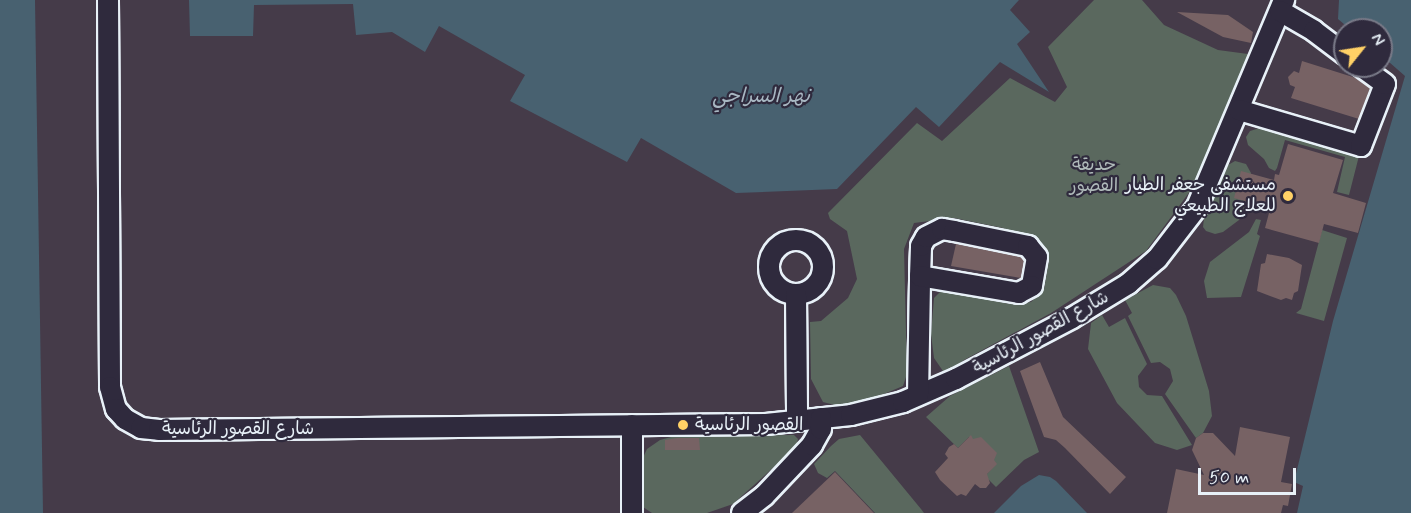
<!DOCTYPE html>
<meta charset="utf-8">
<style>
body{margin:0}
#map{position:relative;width:1411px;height:513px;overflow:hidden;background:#453b49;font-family:Mynerve,"Playpen Sans Arabic",sans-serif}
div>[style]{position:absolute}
.green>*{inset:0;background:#5a685e}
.water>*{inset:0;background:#486170}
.building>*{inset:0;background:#776264}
.roads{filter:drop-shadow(2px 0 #e8f1f8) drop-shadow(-2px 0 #e8f1f8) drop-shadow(0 2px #e8f1f8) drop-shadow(0 -2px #e8f1f8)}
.minor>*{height:20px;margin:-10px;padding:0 10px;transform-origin:10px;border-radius:10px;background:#2f2a3d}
.minor>.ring{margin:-10px;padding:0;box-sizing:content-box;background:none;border:20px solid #2f2a3d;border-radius:50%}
.dots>*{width:16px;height:16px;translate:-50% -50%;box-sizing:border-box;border:3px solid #2f2a3d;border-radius:50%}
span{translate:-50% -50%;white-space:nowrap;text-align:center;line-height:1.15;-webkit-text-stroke:4.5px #2f2a3d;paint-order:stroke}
.park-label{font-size:18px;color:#afbaba}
.poi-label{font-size:18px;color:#e8f1f8}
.right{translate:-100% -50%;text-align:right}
.left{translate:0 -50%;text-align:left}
.street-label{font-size:18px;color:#e8f1f8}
.water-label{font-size:20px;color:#a8b7c2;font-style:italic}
.north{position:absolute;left:1333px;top:18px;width:60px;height:60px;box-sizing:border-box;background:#2f2a3d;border:2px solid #797a88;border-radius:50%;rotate:60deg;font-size:16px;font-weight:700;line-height:24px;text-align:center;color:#e8f1f8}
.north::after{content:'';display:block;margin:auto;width:21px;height:27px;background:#ffd166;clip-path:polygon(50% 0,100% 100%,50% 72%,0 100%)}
.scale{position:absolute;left:1198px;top:468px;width:98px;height:27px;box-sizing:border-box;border:3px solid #e8f1f8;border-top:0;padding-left:8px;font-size:18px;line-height:21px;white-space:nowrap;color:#e8f1f8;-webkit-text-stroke:4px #2f2a3d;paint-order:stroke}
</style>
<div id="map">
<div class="green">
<div style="clip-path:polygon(1094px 0,1142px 0,1164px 25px,1218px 50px,1248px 54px,1223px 125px,1199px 179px,1146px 251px,1051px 313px,964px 360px,945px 374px,934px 358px,931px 334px,934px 298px,942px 290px,1010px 304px,1031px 302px,1044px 289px,1049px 260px,1045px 247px,1003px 228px,954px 218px,914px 223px,904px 249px,907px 374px,903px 386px,872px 399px,842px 407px,823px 402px,811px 379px,810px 322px,821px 321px,848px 298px,857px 279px,847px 231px,830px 219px,828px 213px,917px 123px,942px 141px,1010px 78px,1055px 102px,1067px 87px,1048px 47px)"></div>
<div style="clip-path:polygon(1263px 127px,1360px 152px,1349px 195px,1337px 192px,1345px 157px,1285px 140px,1277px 168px,1275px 171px,1269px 168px,1264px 159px,1248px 145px,1246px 137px,1250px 131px)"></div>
<div style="clip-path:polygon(1235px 161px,1246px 164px,1251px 173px,1244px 213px,1239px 220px,1223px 232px,1215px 234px,1206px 231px,1203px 227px,1204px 218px,1228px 165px)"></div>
<div style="clip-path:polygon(1256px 219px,1261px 220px,1257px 234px,1260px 236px,1241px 297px,1207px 298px,1204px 281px,1210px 262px,1249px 232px)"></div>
<div style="clip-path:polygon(1322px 230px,1347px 238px,1324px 321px,1296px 313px,1301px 309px)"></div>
<div style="clip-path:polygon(1153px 285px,1170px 288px,1176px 295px,1186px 316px,1209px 391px,1212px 416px,1203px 433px,1196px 438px,1165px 394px,1173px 381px,1170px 369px,1160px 362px,1151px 363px,1128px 316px,1132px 313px,1125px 300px)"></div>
<div style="clip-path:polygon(1102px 315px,1109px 327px,1125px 318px,1147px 364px,1138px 376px,1139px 387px,1147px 395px,1162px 396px,1192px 445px,1177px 450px,1155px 443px,1117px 403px,1088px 349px,1091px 323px)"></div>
<div style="clip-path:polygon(1009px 366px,1039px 452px,1024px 460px,996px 487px,985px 476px,996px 464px,976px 442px,969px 437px,958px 448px,926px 417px,950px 396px)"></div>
<div style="clip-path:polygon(794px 435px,798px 439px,796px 447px,733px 504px,707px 513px,652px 513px,640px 505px,639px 466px,647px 449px,660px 440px,675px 436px)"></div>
<div style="clip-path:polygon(860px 435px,921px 509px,924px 513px,875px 513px,835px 471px,827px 478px,818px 473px,814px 464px,831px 446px,839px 439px)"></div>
</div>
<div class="water">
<div style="clip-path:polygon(0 0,35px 0,43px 513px,0 513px)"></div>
<div style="clip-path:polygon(189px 0,1019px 0,1010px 10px,1030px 32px,1017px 44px,1049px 92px,1000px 62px,939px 127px,916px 107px,837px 189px,736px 193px,641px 138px,627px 162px,510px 101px,525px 75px,439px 26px,425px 52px,392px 32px,356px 35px,353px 4px,254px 5px,253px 36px,190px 36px)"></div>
<div style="clip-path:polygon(1339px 0,1411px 0,1411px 513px,1297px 513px,1303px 486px,1294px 482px,1333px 321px,1405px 76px,1381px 55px,1381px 30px,1351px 30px,1338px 19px)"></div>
<div style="clip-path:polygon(1039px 475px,1050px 477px,1056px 481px,1087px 513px,994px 513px,1021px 486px)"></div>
</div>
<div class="building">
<div style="clip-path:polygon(1177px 12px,1228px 15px,1253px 32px,1251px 43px,1223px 37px)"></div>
<div style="clip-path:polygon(1302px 61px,1356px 78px,1370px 88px,1359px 119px,1291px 98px,1295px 87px,1290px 85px,1288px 77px,1294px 71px,1299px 73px)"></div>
<div style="clip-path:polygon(1288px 144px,1343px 160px,1333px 193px,1366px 203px,1358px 233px,1324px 224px,1319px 243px,1265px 228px,1269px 213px,1265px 212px,1266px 207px,1234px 198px,1241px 171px,1274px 180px,1275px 174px,1279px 175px)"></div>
<div style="clip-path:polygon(956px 244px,1021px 257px,1024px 260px,1021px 278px,951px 266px)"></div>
<div style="clip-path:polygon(1267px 254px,1289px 258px,1302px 265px,1298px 291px,1294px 293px,1292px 300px,1286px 298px,1281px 300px,1257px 291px,1261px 264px,1265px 263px)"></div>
<div style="clip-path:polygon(1040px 362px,1063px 417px,1126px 477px,1110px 494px,1065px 448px,1056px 440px,1044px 437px,1020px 371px)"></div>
<div style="clip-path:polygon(1240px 427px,1290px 437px,1281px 482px,1292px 484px,1288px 506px,1283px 505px,1281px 513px,1167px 513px,1176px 469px,1204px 475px,1192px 450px,1196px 438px,1203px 433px,1213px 433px,1235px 456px)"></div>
<div style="clip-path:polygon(971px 435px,973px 439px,981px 437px,997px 453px,994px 460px,997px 464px,987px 474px,990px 483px,986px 488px,980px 488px,975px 484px,966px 496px,961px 494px,957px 496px,940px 480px,935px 472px,948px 458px,945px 454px,949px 447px,954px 444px,958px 448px)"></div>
<div style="clip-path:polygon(677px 438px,699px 438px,700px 450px,665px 450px,665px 440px)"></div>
<div style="clip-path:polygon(835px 472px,874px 513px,792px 513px)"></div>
</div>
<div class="roads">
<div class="minor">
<div style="left:108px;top:0;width:387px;rotate:89.7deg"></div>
<div style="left:110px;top:387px;width:23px;rotate:75deg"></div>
<div style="left:116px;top:409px;width:13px;rotate:48deg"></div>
<div style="left:125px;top:419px;width:18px;rotate:29deg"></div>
<div style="left:141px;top:428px;width:18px;rotate:6deg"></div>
<div style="left:159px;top:430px;width:607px;rotate:-0.57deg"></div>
<div style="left:766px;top:424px;width:85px;rotate:-6deg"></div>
<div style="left:851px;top:415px;width:54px;rotate:-14deg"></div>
<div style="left:903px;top:402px;width:58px;rotate:-23.5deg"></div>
<div style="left:956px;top:379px;width:131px;rotate:-27.7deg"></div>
<div style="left:1072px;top:318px;width:66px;rotate:-31.3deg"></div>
<div style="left:1128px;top:284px;width:38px;rotate:-41deg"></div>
<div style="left:1157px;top:259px;width:66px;rotate:-52.4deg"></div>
<div style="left:1197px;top:207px;width:225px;rotate:-67.2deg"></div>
<div style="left:1280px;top:11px;width:39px;rotate:30deg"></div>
<div style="left:1314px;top:31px;width:39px;rotate:37deg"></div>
<div style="left:1239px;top:110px;width:127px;rotate:16.4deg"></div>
<div style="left:1361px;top:146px;width:66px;rotate:-68.8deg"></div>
<div style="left:1385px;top:84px;width:31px;rotate:-144deg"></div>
<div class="ring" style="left:769px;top:240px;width:34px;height:34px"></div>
<div style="left:796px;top:295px;width:126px;rotate:89.5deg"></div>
<div style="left:918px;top:395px;width:119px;rotate:-89deg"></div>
<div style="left:920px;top:276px;width:30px;rotate:-88deg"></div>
<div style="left:921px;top:246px;width:10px;rotate:-61deg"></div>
<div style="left:926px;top:237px;width:18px;rotate:-27deg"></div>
<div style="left:942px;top:229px;width:12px;rotate:9deg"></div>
<div style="left:954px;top:231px;width:76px;rotate:11.5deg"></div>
<div style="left:1028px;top:246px;width:14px;rotate:51deg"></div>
<div style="left:1037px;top:257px;width:29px;rotate:100deg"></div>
<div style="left:1032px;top:286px;width:15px;rotate:152deg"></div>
<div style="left:1019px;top:293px;width:100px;rotate:-170.3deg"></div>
<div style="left:632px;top:425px;width:88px;rotate:90deg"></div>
<div style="left:742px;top:513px;width:28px;rotate:-38deg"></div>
<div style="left:764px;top:496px;width:70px;rotate:-46.7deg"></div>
<div style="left:812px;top:445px;width:18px;rotate:-61deg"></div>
<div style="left:821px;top:429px;width:11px;rotate:-90deg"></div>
</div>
</div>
<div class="dots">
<div style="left:1288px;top:196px;background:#ffd166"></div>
<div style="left:683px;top:425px;background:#ffd166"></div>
</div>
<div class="park-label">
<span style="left:1094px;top:176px">حديقة<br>القصور</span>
</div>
<div class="poi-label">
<span class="right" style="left:1276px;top:196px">مستشفى جعفر الطيار<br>للعلاج الطبيعي</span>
<span class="left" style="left:695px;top:425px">القصور الرئاسية</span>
</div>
<div class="street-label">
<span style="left:1041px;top:333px;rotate:-29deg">شارع القصور الرئاسية</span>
<span style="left:238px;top:429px">شارع القصور الرئاسية</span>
</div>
<div class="water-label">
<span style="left:761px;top:96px">نهر السراجي</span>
</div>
<div class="north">N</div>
<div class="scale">50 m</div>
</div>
